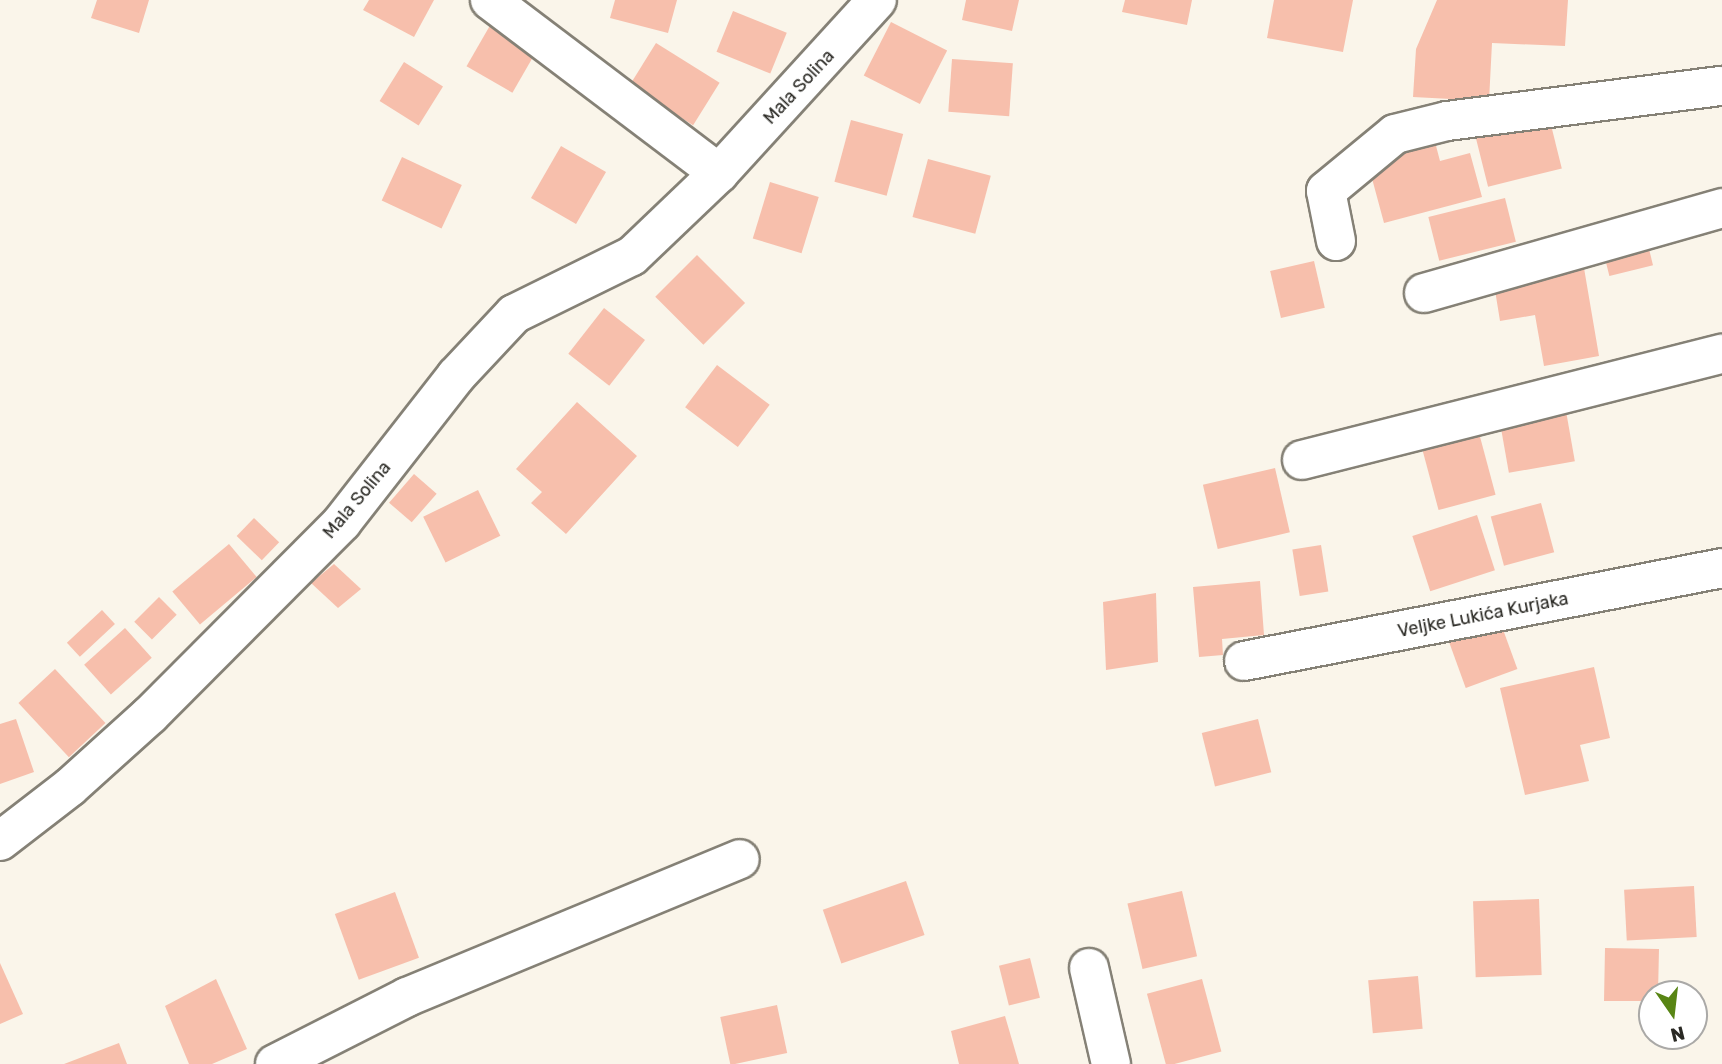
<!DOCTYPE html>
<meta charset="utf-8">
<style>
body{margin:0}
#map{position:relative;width:1722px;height:1064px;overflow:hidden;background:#faf5ea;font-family:Rubik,sans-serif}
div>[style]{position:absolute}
.building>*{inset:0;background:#f7bfac;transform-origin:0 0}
.roads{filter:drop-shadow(2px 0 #858176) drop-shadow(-2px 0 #858176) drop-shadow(0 2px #858176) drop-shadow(0 -2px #858176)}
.minor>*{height:38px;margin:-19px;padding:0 19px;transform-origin:19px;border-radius:19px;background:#fff}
span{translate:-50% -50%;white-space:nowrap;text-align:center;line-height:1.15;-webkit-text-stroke:5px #fff;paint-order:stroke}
.street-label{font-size:18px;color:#2a2924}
.north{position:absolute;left:1638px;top:980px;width:70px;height:70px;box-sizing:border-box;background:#fff;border:2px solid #aaa9a7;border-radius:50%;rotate:166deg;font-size:19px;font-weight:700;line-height:28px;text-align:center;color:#2a2924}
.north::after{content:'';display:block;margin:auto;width:24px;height:32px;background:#588514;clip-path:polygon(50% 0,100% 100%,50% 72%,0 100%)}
</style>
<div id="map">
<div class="building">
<div style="clip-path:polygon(97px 0,149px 0,139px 33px,91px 18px)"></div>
<div style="clip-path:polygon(369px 0,434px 0,414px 37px,363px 10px)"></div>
<div style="clip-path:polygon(615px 0,677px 0,668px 33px,610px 18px)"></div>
<div style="clip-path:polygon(966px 0,1019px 0,1012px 31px,962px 20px)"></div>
<div style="clip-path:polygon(1125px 0,1192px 0,1187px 25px,1122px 12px)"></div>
<div style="clip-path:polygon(1274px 0,1353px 0,1343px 52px,1267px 38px)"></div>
<div style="clip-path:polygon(1437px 0,1568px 0,1565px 46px,1492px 43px,1489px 101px,1413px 97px,1416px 49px)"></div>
<div style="left:733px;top:11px;width:58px;height:44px;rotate:22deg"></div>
<div style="left:492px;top:22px;width:53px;height:51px;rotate:30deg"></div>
<div style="left:891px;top:22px;width:63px;height:60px;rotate:27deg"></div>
<div style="left:656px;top:43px;width:75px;height:50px;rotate:32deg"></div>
<div style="left:952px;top:59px;width:61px;height:53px;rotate:4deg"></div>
<div style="left:404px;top:62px;width:46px;height:46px;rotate:32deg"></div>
<div style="left:1549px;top:117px;width:53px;height:76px;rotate:76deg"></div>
<div style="left:851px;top:120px;width:54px;height:64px;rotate:15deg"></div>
<div style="clip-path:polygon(1435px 142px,1440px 161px,1470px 153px,1482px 197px,1384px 223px,1367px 160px)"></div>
<div style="left:561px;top:146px;width:52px;height:60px;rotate:30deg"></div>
<div style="left:402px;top:157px;width:66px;height:48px;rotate:25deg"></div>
<div style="left:928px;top:159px;width:65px;height:60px;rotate:15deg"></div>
<div style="left:770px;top:182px;width:51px;height:59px;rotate:17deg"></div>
<div style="left:1505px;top:198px;width:45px;height:79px;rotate:76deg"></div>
<div style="left:1646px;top:237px;width:29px;height:45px;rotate:76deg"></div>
<div style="left:697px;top:255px;width:68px;height:59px;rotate:45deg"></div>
<div style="left:1314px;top:261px;width:48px;height:45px;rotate:77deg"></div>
<div style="clip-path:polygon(1584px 268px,1599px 356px,1544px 366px,1535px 315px,1500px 321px,1494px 284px)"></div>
<div style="left:604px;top:308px;width:52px;height:58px;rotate:38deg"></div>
<div style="left:717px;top:365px;width:66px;height:53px;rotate:37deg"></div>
<div style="clip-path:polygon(577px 402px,637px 456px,566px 534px,531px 503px,542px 492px,516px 469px)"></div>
<div style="left:1566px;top:411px;width:51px;height:67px;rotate:80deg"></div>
<div style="left:1479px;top:433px;width:64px;height:59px;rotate:75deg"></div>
<div style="left:1275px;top:468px;width:66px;height:74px;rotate:77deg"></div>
<div style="left:414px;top:474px;width:30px;height:38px;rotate:41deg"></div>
<div style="left:478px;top:490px;width:51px;height:61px;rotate:64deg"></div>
<div style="left:1541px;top:503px;width:51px;height:52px;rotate:75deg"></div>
<div style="left:1477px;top:515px;width:58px;height:68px;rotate:72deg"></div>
<div style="left:254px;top:518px;width:35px;height:25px;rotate:44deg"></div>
<div style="left:229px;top:544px;width:43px;height:74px;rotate:50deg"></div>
<div style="left:1321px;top:545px;width:47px;height:29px;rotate:81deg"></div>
<div style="clip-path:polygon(334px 564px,361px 589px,338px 608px,311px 583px)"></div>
<div style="clip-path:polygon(1260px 581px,1264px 635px,1222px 639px,1223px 655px,1199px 657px,1193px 587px)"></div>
<div style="clip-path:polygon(1156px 593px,1158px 662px,1106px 670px,1103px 602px)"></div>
<div style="left:159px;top:597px;width:25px;height:35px;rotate:45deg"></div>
<div style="left:102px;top:610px;width:19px;height:48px;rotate:47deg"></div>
<div style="left:1501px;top:624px;width:48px;height:55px;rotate:70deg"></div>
<div style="left:125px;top:628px;width:40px;height:55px;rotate:48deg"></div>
<div style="clip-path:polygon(1594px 667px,1610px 738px,1580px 745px,1589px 781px,1525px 795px,1500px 688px)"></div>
<div style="left:55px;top:669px;width:74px;height:50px;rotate:47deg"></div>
<div style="clip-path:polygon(16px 719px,34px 772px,0 784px,0 724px)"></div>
<div style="left:1258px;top:719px;width:55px;height:58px;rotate:76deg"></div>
<div style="left:906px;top:881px;width:57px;height:88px;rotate:71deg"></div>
<div style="left:1694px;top:886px;width:51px;height:70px;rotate:87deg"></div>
<div style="left:1182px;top:891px;width:67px;height:56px;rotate:77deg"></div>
<div style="left:395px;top:892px;width:70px;height:64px;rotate:70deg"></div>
<div style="left:1539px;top:899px;width:76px;height:66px;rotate:88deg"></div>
<div style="clip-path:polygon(1605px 948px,1659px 949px,1658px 994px,1652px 994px,1652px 1001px,1604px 1001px)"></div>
<div style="left:1030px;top:958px;width:41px;height:32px;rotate:76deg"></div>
<div style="clip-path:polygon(0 963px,23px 1014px,0 1024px)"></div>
<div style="left:1418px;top:976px;width:53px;height:50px;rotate:85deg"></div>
<div style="clip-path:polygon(216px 979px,247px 1049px,212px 1064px,189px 1064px,165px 1006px)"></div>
<div style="left:1202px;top:979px;width:75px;height:57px;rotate:75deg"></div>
<div style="left:777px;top:1005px;width:49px;height:58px;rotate:78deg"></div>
<div style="clip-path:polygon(1005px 1016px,1019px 1064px,959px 1064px,951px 1031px)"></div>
<div style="clip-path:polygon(119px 1043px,127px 1064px,64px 1064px)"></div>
</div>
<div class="roads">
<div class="minor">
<div style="left:490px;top:0;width:287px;rotate:37.1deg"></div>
<div style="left:1336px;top:241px;width:51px;rotate:-101.3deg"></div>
<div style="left:1326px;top:191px;width:89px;rotate:-39.6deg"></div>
<div style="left:1395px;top:134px;width:54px;rotate:-14deg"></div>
<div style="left:1447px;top:121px;width:277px;rotate:-7.3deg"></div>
<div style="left:1424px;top:293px;width:310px;rotate:-15.9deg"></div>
<div style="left:1302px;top:460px;width:433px;rotate:-14.2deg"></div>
<div style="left:1244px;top:661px;width:487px;rotate:-11deg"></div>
<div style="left:0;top:841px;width:88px;rotate:-37.6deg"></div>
<div style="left:70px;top:787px;width:108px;rotate:-42deg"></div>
<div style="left:150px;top:715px;width:272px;rotate:-45.1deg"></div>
<div style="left:342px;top:522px;width:185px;rotate:-52deg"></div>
<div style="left:456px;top:376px;width:85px;rotate:-46.9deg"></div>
<div style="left:514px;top:314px;width:131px;rotate:-26.2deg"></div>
<div style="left:632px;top:256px;width:120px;rotate:-43.7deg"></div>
<div style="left:719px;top:173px;width:234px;rotate:-47.6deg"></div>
<div style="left:1089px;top:968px;width:98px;rotate:77.1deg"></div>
<div style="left:275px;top:1064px;width:148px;rotate:-26.9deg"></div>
<div style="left:407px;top:997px;width:360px;rotate:-22.5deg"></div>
</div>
</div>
<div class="street-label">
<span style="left:799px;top:87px;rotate:-47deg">Mala Solina</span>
<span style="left:357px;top:500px;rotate:-50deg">Mala Solina</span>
<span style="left:1483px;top:615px;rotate:-11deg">Veljke Lukića Kurjaka</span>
</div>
<div class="north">N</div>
</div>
